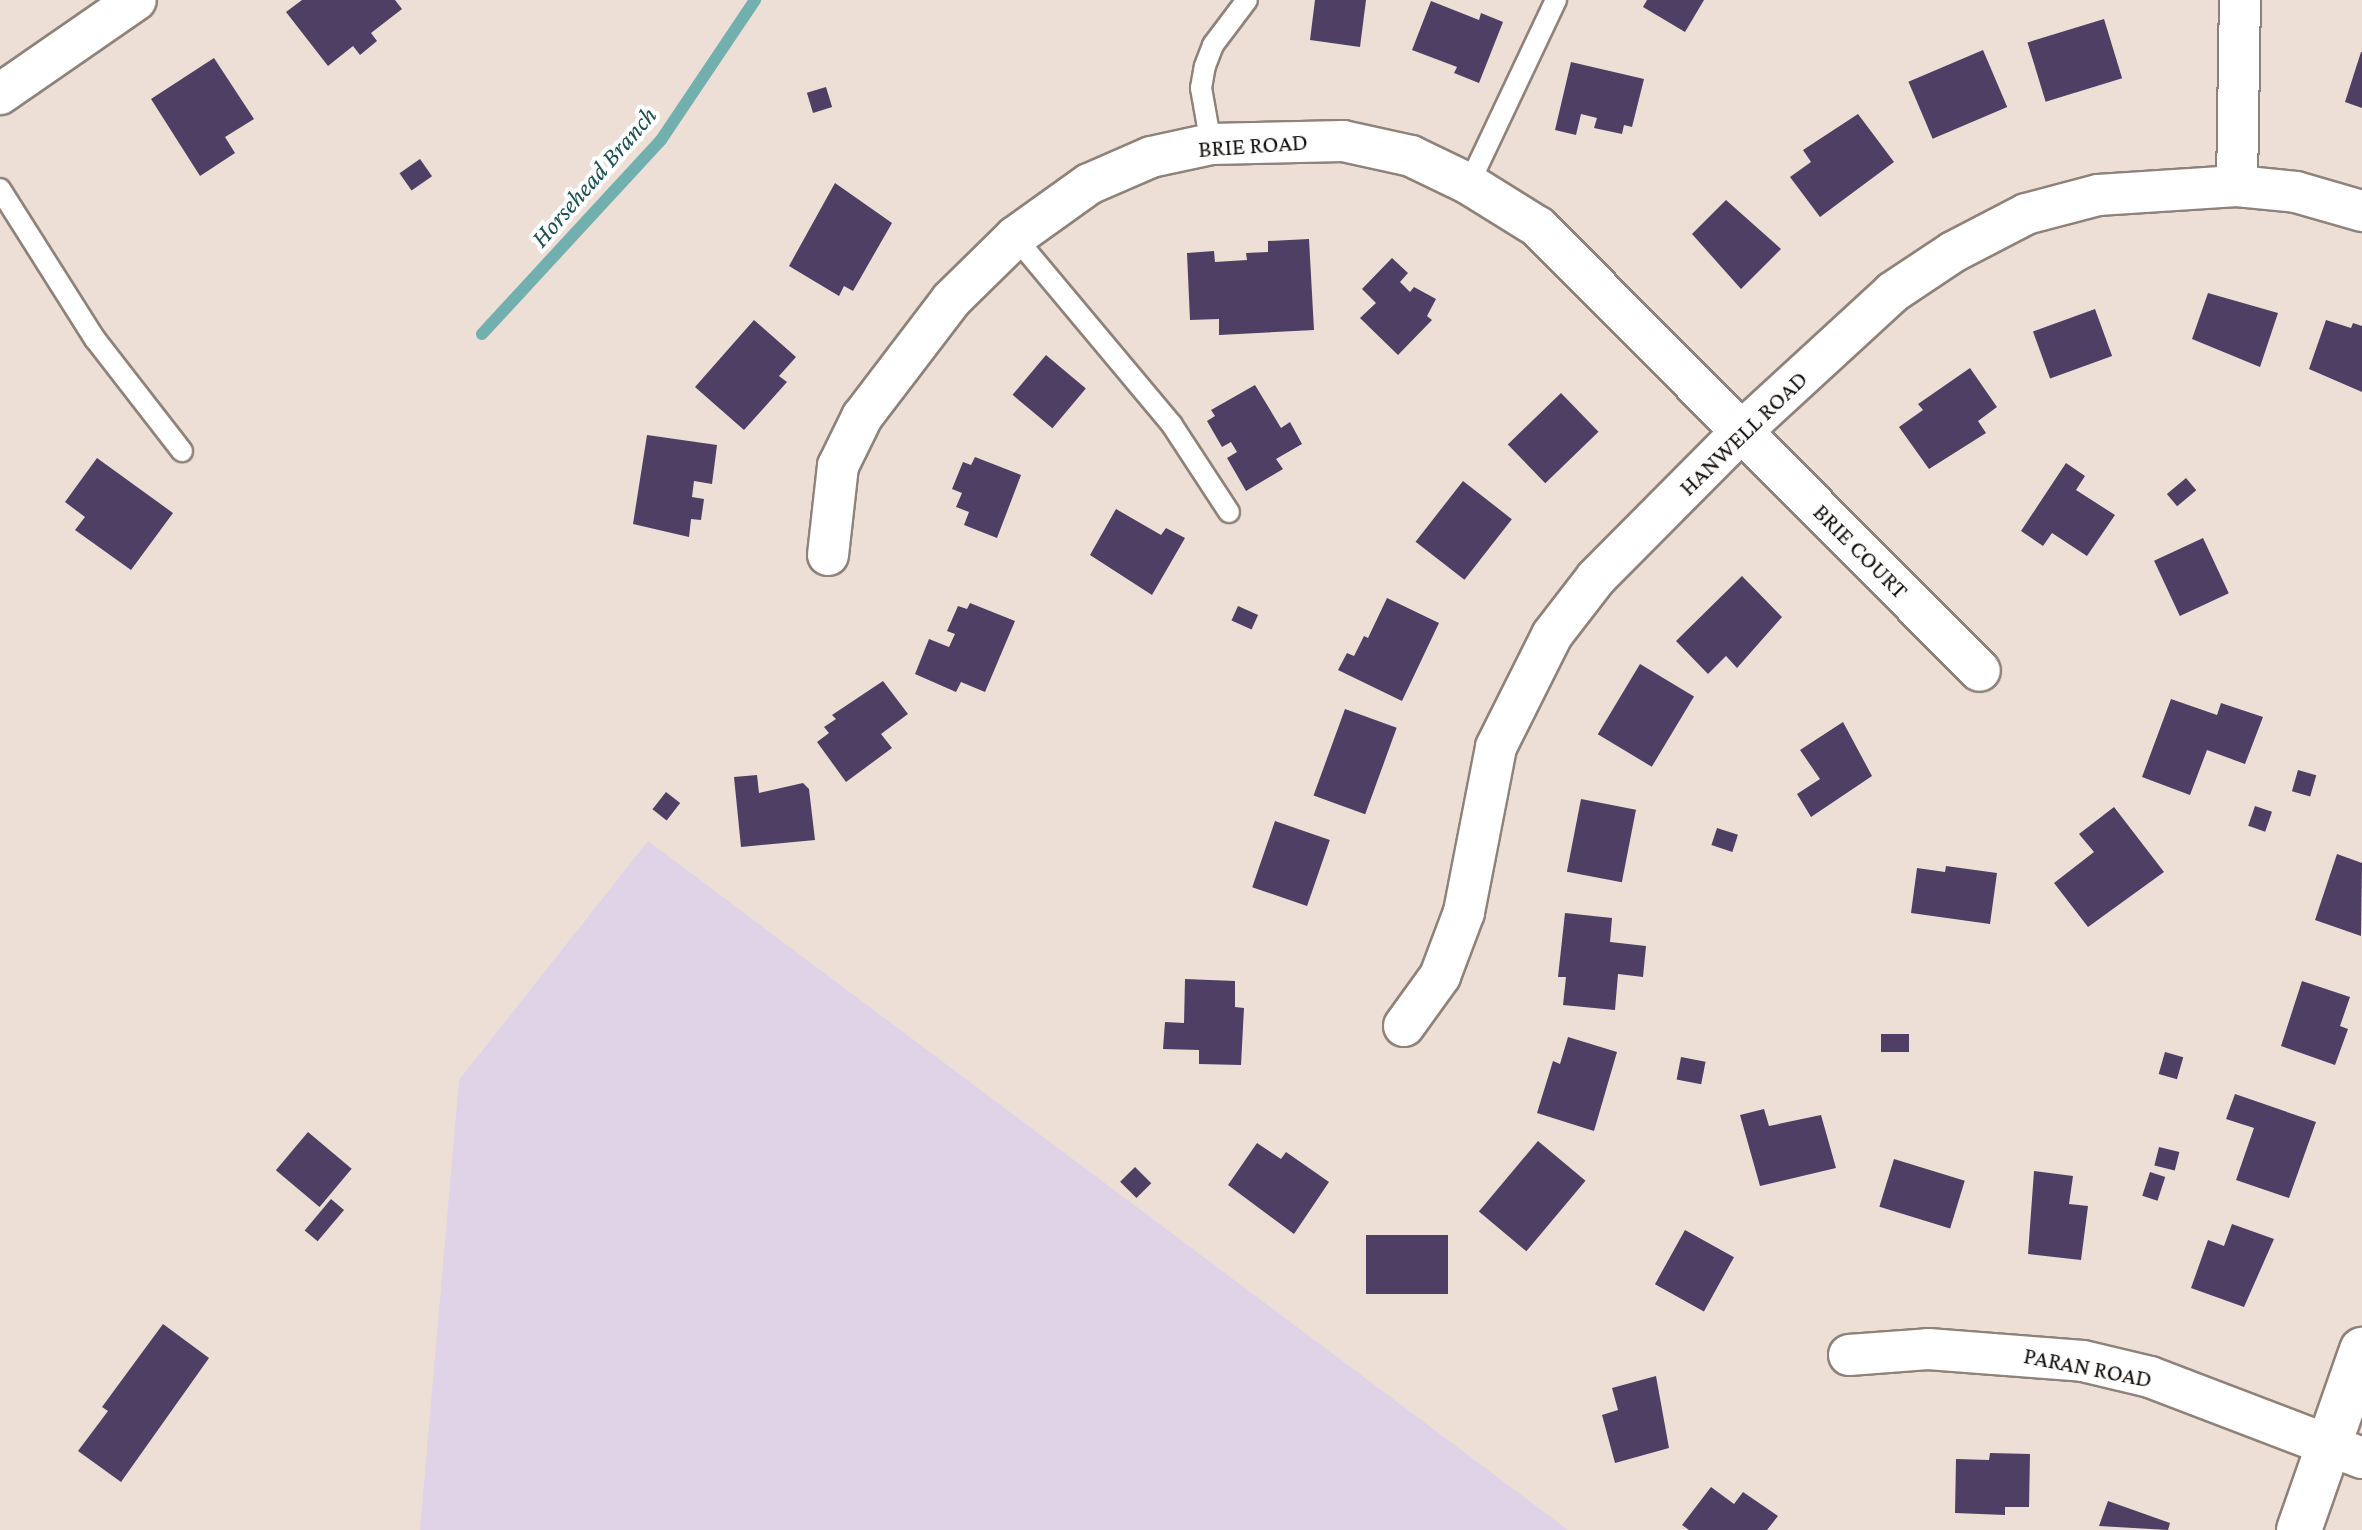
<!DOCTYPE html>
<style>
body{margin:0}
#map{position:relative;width:2362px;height:1530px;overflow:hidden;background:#eddfd6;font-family:"Crimson Pro",serif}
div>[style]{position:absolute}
.education>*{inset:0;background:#e0d3e7}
.stream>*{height:12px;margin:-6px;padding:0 6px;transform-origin:6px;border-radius:6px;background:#72afaf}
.building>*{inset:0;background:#4f3f64;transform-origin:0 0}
.roads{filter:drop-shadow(2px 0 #8f827a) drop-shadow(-2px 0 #8f827a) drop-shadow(0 2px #8f827a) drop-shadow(0 -2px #8f827a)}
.lane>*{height:20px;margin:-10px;padding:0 10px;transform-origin:10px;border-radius:10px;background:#fff}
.street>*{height:40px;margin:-20px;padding:0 20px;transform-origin:20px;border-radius:20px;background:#fff}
.secondary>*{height:44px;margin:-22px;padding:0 22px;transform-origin:22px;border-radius:22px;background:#fff}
span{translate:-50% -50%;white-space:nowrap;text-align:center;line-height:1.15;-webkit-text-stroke:8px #fff;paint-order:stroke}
.street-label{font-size:24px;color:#120e0b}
.water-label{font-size:26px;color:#1b5151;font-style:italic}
</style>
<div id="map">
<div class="education">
<div style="clip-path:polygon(648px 841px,1568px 1530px,420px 1530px,459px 1080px)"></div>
</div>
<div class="stream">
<div style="left:482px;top:334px;width:264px;rotate:-47.3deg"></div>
<div style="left:661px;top:140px;width:169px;rotate:-56.1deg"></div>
</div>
<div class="building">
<div style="clip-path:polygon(302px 0,395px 0,402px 9px,371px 33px,377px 41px,360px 55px,353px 46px,328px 66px,286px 12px)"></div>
<div style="clip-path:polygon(1315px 0,1366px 0,1360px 47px,1310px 40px)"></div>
<div style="clip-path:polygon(1647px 0,1704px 0,1685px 32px,1643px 7px)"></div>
<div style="clip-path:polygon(1431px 1px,1479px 20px,1481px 13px,1503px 22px,1479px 83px,1454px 73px,1457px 67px,1412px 50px)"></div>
<div style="left:2104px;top:19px;width:62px;height:80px;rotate:73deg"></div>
<div style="left:1983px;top:50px;width:62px;height:81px;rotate:67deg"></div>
<div style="clip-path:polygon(2361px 52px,2362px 52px,2362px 108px,2345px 102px)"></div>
<div style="clip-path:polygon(214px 58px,254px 119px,225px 137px,235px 153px,200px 176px,151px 99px)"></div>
<div style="clip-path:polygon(1571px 62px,1644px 79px,1632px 127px,1624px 125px,1622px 134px,1594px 128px,1597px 118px,1581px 114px,1576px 135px,1555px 130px)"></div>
<div style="left:826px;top:87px;width:21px;height:20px;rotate:73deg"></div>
<div style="clip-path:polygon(1858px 114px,1894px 162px,1820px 217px,1790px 177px,1811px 162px,1803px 150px)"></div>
<div style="left:420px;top:159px;width:21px;height:25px;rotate:55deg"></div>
<div style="clip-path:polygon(835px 183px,892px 223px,853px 291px,844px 286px,839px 296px,789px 266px)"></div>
<div style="clip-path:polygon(1726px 200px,1781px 249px,1741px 289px,1692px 234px)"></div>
<div style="clip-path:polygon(1309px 239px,1314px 330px,1219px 335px,1219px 319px,1190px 320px,1187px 253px,1214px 251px,1215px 262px,1247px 260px,1246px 253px,1268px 252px,1268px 241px)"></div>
<div style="clip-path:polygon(1392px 258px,1408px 273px,1400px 282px,1410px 292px,1414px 287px,1436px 299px,1427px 316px,1432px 320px,1398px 355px,1360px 318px,1376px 303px,1362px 289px)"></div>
<div style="clip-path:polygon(2208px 293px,2278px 313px,2260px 367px,2192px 339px)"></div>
<div style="left:2095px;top:309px;width:50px;height:66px;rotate:70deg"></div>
<div style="clip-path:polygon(754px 320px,796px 357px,779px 376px,787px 382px,744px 430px,695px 387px)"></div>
<div style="clip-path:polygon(2326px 320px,2351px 328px,2353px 323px,2362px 326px,2362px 392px,2309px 369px)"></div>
<div style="left:1046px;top:355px;width:52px;height:52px;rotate:40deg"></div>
<div style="clip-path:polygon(1970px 368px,1997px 407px,1978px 421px,1986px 433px,1929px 469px,1899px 427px,1923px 410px,1918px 404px)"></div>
<div style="clip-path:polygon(1255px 385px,1281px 428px,1290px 422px,1302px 444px,1276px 459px,1283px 469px,1246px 491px,1227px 458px,1237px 452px,1231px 442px,1222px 447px,1207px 421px,1215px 416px,1211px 410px)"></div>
<div style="left:1561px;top:393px;width:54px;height:74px;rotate:46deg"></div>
<div style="clip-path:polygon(647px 435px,717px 445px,712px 484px,694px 481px,692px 497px,704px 499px,701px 520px,691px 519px,689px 537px,633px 524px)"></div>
<div style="clip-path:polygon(975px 457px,1021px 475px,997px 538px,964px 525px,969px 512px,956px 507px,962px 493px,952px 489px,963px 462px,971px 465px)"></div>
<div style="clip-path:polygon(97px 458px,173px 513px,131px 570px,75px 530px,85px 517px,65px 502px)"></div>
<div style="clip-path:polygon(2066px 463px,2085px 476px,2076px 490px,2115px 515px,2087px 556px,2052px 533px,2043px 546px,2021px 531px)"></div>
<div style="left:2186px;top:478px;width:16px;height:25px;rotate:50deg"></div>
<div style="left:1463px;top:481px;width:62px;height:77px;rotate:38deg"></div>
<div style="clip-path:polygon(1116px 509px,1161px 535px,1166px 528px,1185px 538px,1152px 595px,1090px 555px)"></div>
<div style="left:2203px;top:538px;width:61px;height:54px;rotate:65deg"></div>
<div style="clip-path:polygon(1742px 576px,1782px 617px,1737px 668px,1726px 656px,1708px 674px,1676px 641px)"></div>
<div style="clip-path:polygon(1387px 598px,1439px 623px,1402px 701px,1338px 670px,1347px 653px,1354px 656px,1364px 636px,1368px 638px)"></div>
<div style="clip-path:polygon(970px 603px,1015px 621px,985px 692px,961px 682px,956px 692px,915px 674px,929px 639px,949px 647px,955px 634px,947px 631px,958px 606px,967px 609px)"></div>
<div style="left:1238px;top:606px;width:22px;height:16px;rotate:24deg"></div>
<div style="left:1640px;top:664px;width:63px;height:82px;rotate:31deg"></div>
<div style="clip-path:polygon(883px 681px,908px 714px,881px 734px,892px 748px,846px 782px,817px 742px,829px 733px,824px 727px,836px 719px,832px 715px)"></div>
<div style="clip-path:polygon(2171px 699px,2217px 715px,2221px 703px,2263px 717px,2245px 764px,2207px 750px,2190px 795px,2142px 777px)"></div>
<div style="left:1345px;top:709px;width:55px;height:92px;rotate:20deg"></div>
<div style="clip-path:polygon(1843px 722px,1872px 776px,1811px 817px,1797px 794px,1820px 779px,1800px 750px)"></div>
<div style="left:2298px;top:770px;width:19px;height:22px;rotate:16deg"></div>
<div style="clip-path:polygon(757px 775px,759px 793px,803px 783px,809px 789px,815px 840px,741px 847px,734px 777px)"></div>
<div style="left:666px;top:792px;width:18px;height:22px;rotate:38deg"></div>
<div style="left:1581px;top:799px;width:56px;height:74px;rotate:11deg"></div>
<div style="left:2255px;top:806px;width:18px;height:21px;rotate:19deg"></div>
<div style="clip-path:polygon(2114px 807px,2164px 872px,2088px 927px,2054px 883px,2094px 852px,2079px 834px)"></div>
<div style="left:1275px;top:821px;width:58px;height:70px;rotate:19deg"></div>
<div style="left:1717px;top:828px;width:22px;height:18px;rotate:18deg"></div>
<div style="clip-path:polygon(2337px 854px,2362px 863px,2361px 936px,2315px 920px)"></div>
<div style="clip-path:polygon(1946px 866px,1997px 873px,1990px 924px,1911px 913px,1917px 868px,1945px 872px)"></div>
<div style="clip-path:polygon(1565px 913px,1612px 918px,1610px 942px,1646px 946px,1643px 977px,1618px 974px,1615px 1010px,1563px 1005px,1566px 977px,1558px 977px)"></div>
<div style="clip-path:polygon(1185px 979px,1235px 981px,1235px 1007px,1244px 1008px,1241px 1065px,1199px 1064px,1199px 1050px,1163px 1049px,1165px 1022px,1184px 1023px)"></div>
<div style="clip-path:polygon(2302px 981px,2350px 997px,2340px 1026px,2348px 1029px,2335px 1065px,2281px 1046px)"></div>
<div style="left:1881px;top:1034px;width:28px;height:18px"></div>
<div style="clip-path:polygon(1568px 1037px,1617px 1052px,1594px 1131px,1537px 1113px,1553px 1061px,1560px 1064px)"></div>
<div style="left:2165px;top:1052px;width:19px;height:23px;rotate:16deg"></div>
<div style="left:1681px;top:1057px;width:25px;height:23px;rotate:11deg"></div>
<div style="clip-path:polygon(2235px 1094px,2316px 1122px,2289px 1198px,2236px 1180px,2254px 1128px,2226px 1119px)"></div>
<div style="clip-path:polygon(1764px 1109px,1769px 1126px,1821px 1115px,1836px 1168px,1760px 1186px,1740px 1115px)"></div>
<div style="left:308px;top:1132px;width:57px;height:50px;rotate:40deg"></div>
<div style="left:1538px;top:1141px;width:62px;height:92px;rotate:40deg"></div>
<div style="clip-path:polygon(1257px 1143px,1281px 1159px,1286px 1152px,1329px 1182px,1294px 1234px,1228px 1185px)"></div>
<div style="left:2159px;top:1147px;width:21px;height:19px;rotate:14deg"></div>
<div style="left:1894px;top:1159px;width:74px;height:50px;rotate:17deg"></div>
<div style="left:1135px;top:1167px;width:23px;height:21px;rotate:45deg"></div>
<div style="clip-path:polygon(2034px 1171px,2073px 1176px,2069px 1204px,2088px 1206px,2081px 1260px,2028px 1254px)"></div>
<div style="left:2150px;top:1172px;width:16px;height:25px;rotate:18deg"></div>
<div style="left:331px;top:1199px;width:17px;height:41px;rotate:40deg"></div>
<div style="clip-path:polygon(2232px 1224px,2274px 1239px,2244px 1307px,2191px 1288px,2208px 1240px,2224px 1246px)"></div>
<div style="left:1685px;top:1230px;width:56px;height:62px;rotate:29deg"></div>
<div style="left:1366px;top:1235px;width:82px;height:59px"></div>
<div style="clip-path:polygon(163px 1324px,209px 1358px,121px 1482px,78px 1451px,108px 1411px,102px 1407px)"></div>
<div style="clip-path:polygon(1656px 1376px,1669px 1448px,1615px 1463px,1602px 1415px,1618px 1410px,1612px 1388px)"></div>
<div style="clip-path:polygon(1990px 1453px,2030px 1454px,2029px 1507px,2005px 1507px,2005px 1515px,1955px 1513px,1956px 1459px,1989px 1460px)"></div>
<div style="clip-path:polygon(1711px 1487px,1734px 1504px,1743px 1492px,1778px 1516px,1767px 1530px,1689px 1530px,1682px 1525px)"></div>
<div style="clip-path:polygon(2108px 1501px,2170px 1523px,2168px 1530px,2099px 1526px)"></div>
</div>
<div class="roads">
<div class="lane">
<div style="left:1211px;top:144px;width:57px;rotate:-100.1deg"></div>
<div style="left:1201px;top:88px;width:22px;rotate:-80deg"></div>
<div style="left:1205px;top:66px;width:22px;rotate:-69deg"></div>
<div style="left:1213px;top:45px;width:56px;rotate:-52.9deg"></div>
<div style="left:1469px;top:184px;width:204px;rotate:-64.7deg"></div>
<div style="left:0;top:189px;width:178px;rotate:57.7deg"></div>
<div style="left:95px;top:339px;width:142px;rotate:52.2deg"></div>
<div style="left:1015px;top:237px;width:245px;rotate:50.1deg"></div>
<div style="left:1172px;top:425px;width:104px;rotate:56.8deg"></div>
</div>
<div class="street">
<div style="left:0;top:94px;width:165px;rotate:-34.7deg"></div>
<div style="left:2237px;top:186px;width:186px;rotate:-89.1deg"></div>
<div style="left:828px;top:555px;width:90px;rotate:-83.6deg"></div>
<div style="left:838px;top:466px;width:55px;rotate:-63.9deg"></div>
<div style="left:862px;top:417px;width:147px;rotate:-52.7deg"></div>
<div style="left:951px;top:300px;width:90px;rotate:-44.5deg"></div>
<div style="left:1015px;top:237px;width:91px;rotate:-35.6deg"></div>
<div style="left:1089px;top:184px;width:68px;rotate:-23.5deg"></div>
<div style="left:1151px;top:157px;width:61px;rotate:-12.2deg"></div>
<div style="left:1211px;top:144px;width:132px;rotate:-1.3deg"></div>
<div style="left:1343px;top:141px;width:70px;rotate:12.4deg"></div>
<div style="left:1411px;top:156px;width:64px;rotate:25.8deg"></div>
<div style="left:1469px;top:184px;width:81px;rotate:31.9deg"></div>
<div style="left:1538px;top:227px;width:626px;rotate:45.13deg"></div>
<div style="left:1404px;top:1026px;width:62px;rotate:-54.2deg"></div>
<div style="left:1440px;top:976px;width:68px;rotate:-69.4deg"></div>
<div style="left:1464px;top:912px;width:168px;rotate:-79deg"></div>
<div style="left:1496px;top:747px;width:125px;rotate:-63.4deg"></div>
<div style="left:1552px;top:635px;width:72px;rotate:-52.3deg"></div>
<div style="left:1596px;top:578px;width:207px;rotate:-45.2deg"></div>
<div style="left:1742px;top:431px;width:205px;rotate:-42.6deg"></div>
<div style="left:1893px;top:292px;width:72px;rotate:-33.7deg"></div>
<div style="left:1953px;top:252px;width:82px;rotate:-27.5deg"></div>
<div style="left:2026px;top:214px;width:74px;rotate:-14.8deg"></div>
<div style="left:2098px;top:195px;width:139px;rotate:-3.7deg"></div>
<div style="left:2237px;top:186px;width:59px;rotate:5.8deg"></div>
<div style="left:2296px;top:192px;width:69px;rotate:16.1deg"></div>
<div style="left:1849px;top:1355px;width:79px;rotate:-4.3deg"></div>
<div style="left:1928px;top:1349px;width:155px;rotate:4.4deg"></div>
<div style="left:2083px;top:1361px;width:69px;rotate:13.4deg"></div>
<div style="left:2150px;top:1377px;width:227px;rotate:20.9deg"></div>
</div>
<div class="secondary">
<div style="left:2299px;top:1530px;width:191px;rotate:-70.7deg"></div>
</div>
</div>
<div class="street-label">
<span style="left:1253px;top:145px;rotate:-4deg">BRIE ROAD</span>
<span style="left:1743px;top:433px;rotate:-44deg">HANWELL ROAD</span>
<span style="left:1861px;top:551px;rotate:45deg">BRIE COURT</span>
<span style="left:2088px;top:1367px;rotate:11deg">PARAN ROAD</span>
</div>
<div class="water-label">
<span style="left:594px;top:177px;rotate:-49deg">Horsehead Branch</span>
</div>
</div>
